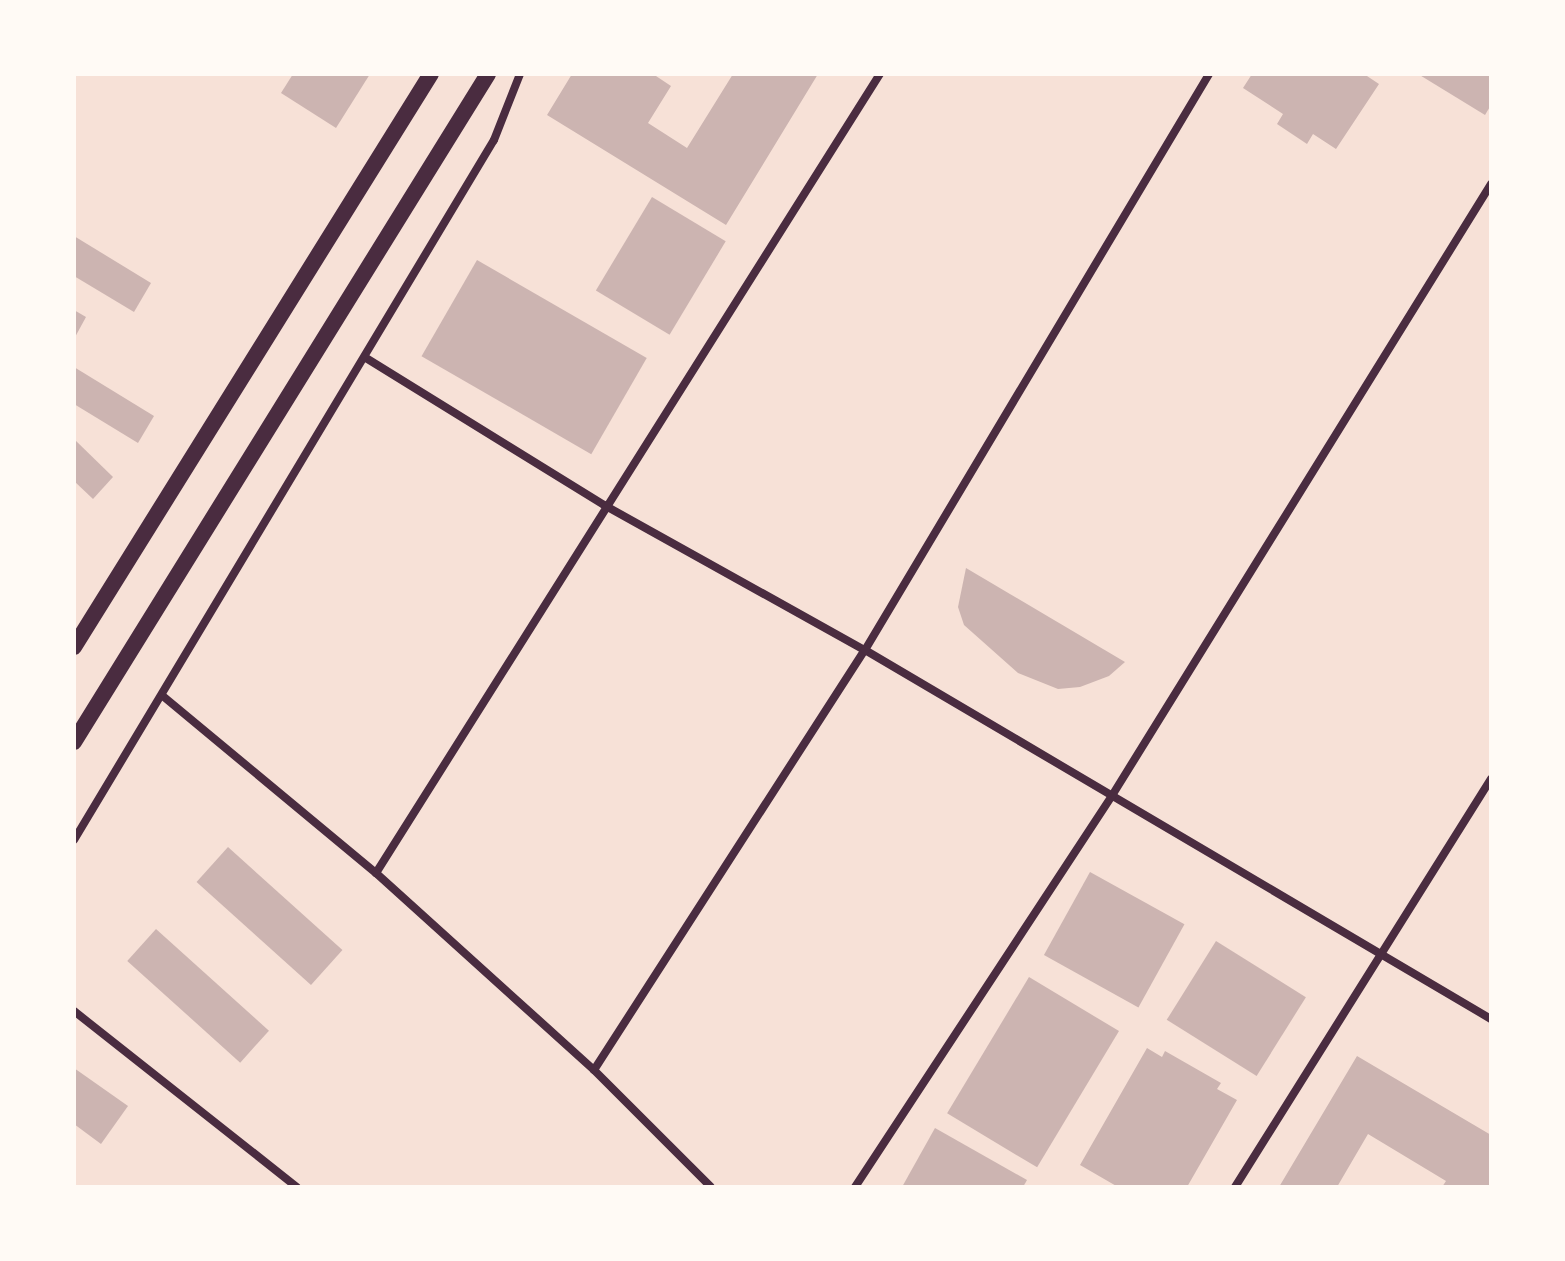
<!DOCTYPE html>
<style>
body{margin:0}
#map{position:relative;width:1565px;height:1261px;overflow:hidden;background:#f7e1d7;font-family:"Exo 2",sans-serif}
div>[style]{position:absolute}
.building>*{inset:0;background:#ccb4b1;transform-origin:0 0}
.minor>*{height:8px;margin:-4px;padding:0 4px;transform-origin:4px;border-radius:4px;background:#4a2c40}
.secondary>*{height:16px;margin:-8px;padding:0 8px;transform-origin:8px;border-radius:8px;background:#4a2c40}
span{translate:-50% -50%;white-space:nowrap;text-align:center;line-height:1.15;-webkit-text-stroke:6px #fffaf5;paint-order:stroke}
.frame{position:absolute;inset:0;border:76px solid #fffaf5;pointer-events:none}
</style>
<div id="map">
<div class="building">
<div style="clip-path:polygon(293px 74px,370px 74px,336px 128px,281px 93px)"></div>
<div style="clip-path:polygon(572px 74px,653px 74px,671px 86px,648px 123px,687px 148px,733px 74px,818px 74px,726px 225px,547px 115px)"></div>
<div style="clip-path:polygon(1252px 74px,1364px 74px,1379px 84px,1336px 149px,1313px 134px,1307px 144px,1277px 124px,1283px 114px,1243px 88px)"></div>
<div style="clip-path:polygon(1418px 74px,1491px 74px,1491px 105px,1485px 115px)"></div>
<div style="left:652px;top:197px;width:86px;height:109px;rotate:31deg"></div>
<div style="clip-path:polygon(74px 236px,151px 283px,134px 312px,74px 276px)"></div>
<div style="left:477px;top:260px;width:196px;height:111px;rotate:30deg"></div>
<div style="clip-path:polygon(74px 310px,86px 317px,74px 339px)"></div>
<div style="clip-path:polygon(74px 367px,154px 416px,138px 443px,74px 404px)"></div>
<div style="clip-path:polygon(74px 439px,113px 477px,93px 499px,74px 481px)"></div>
<div style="clip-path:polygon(966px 568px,1125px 662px,1109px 676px,1080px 687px,1058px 689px,1018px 673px,964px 625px,958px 607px)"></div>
<div style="left:228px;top:847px;width:154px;height:47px;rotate:42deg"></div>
<div style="left:1090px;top:872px;width:108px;height:95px;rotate:29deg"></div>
<div style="left:156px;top:929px;width:152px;height:43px;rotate:42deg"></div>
<div style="left:1216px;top:941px;width:106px;height:93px;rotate:32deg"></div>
<div style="left:1029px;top:977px;width:105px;height:159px;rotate:31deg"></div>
<div style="clip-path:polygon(1147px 1048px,1162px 1057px,1165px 1051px,1221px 1083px,1217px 1089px,1237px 1100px,1187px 1187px,1118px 1187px,1080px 1165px)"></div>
<div style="clip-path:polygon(1357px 1056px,1491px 1135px,1491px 1187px,1442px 1187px,1446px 1181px,1368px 1134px,1337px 1187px,1279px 1187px)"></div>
<div style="clip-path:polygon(74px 1068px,128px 1106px,101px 1144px,74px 1124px)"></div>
<div style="clip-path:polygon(935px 1128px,1027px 1180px,1023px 1187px,902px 1187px)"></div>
</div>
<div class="minor">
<div style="left:366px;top:358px;width:280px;rotate:31.7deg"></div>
<div style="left:604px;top:505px;width:299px;rotate:29.1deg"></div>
<div style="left:865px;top:650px;width:727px;rotate:30.52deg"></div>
<div style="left:164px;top:697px;width:276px;rotate:39.7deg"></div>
<div style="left:376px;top:873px;width:294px;rotate:42.1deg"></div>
<div style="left:594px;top:1070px;width:165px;rotate:45deg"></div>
<div style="left:74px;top:840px;width:816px;rotate:-59.04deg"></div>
<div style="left:494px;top:140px;width:71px;rotate:-68.5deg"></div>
<div style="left:376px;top:873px;width:945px;rotate:-57.76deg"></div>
<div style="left:74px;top:1011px;width:284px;rotate:38.3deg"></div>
<div style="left:594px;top:1070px;width:500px;rotate:-57.2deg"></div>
<div style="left:865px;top:650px;width:671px;rotate:-59.15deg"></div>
<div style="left:855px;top:1187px;width:470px;rotate:-56.7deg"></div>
<div style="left:1113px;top:794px;width:718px;rotate:-58.21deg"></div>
<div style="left:1235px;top:1187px;width:482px;rotate:-57.9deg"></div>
</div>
<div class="secondary">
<div style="left:74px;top:647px;width:675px;rotate:-58.08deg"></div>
<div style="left:74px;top:742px;width:786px;rotate:-58.21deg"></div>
</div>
<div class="frame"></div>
</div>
